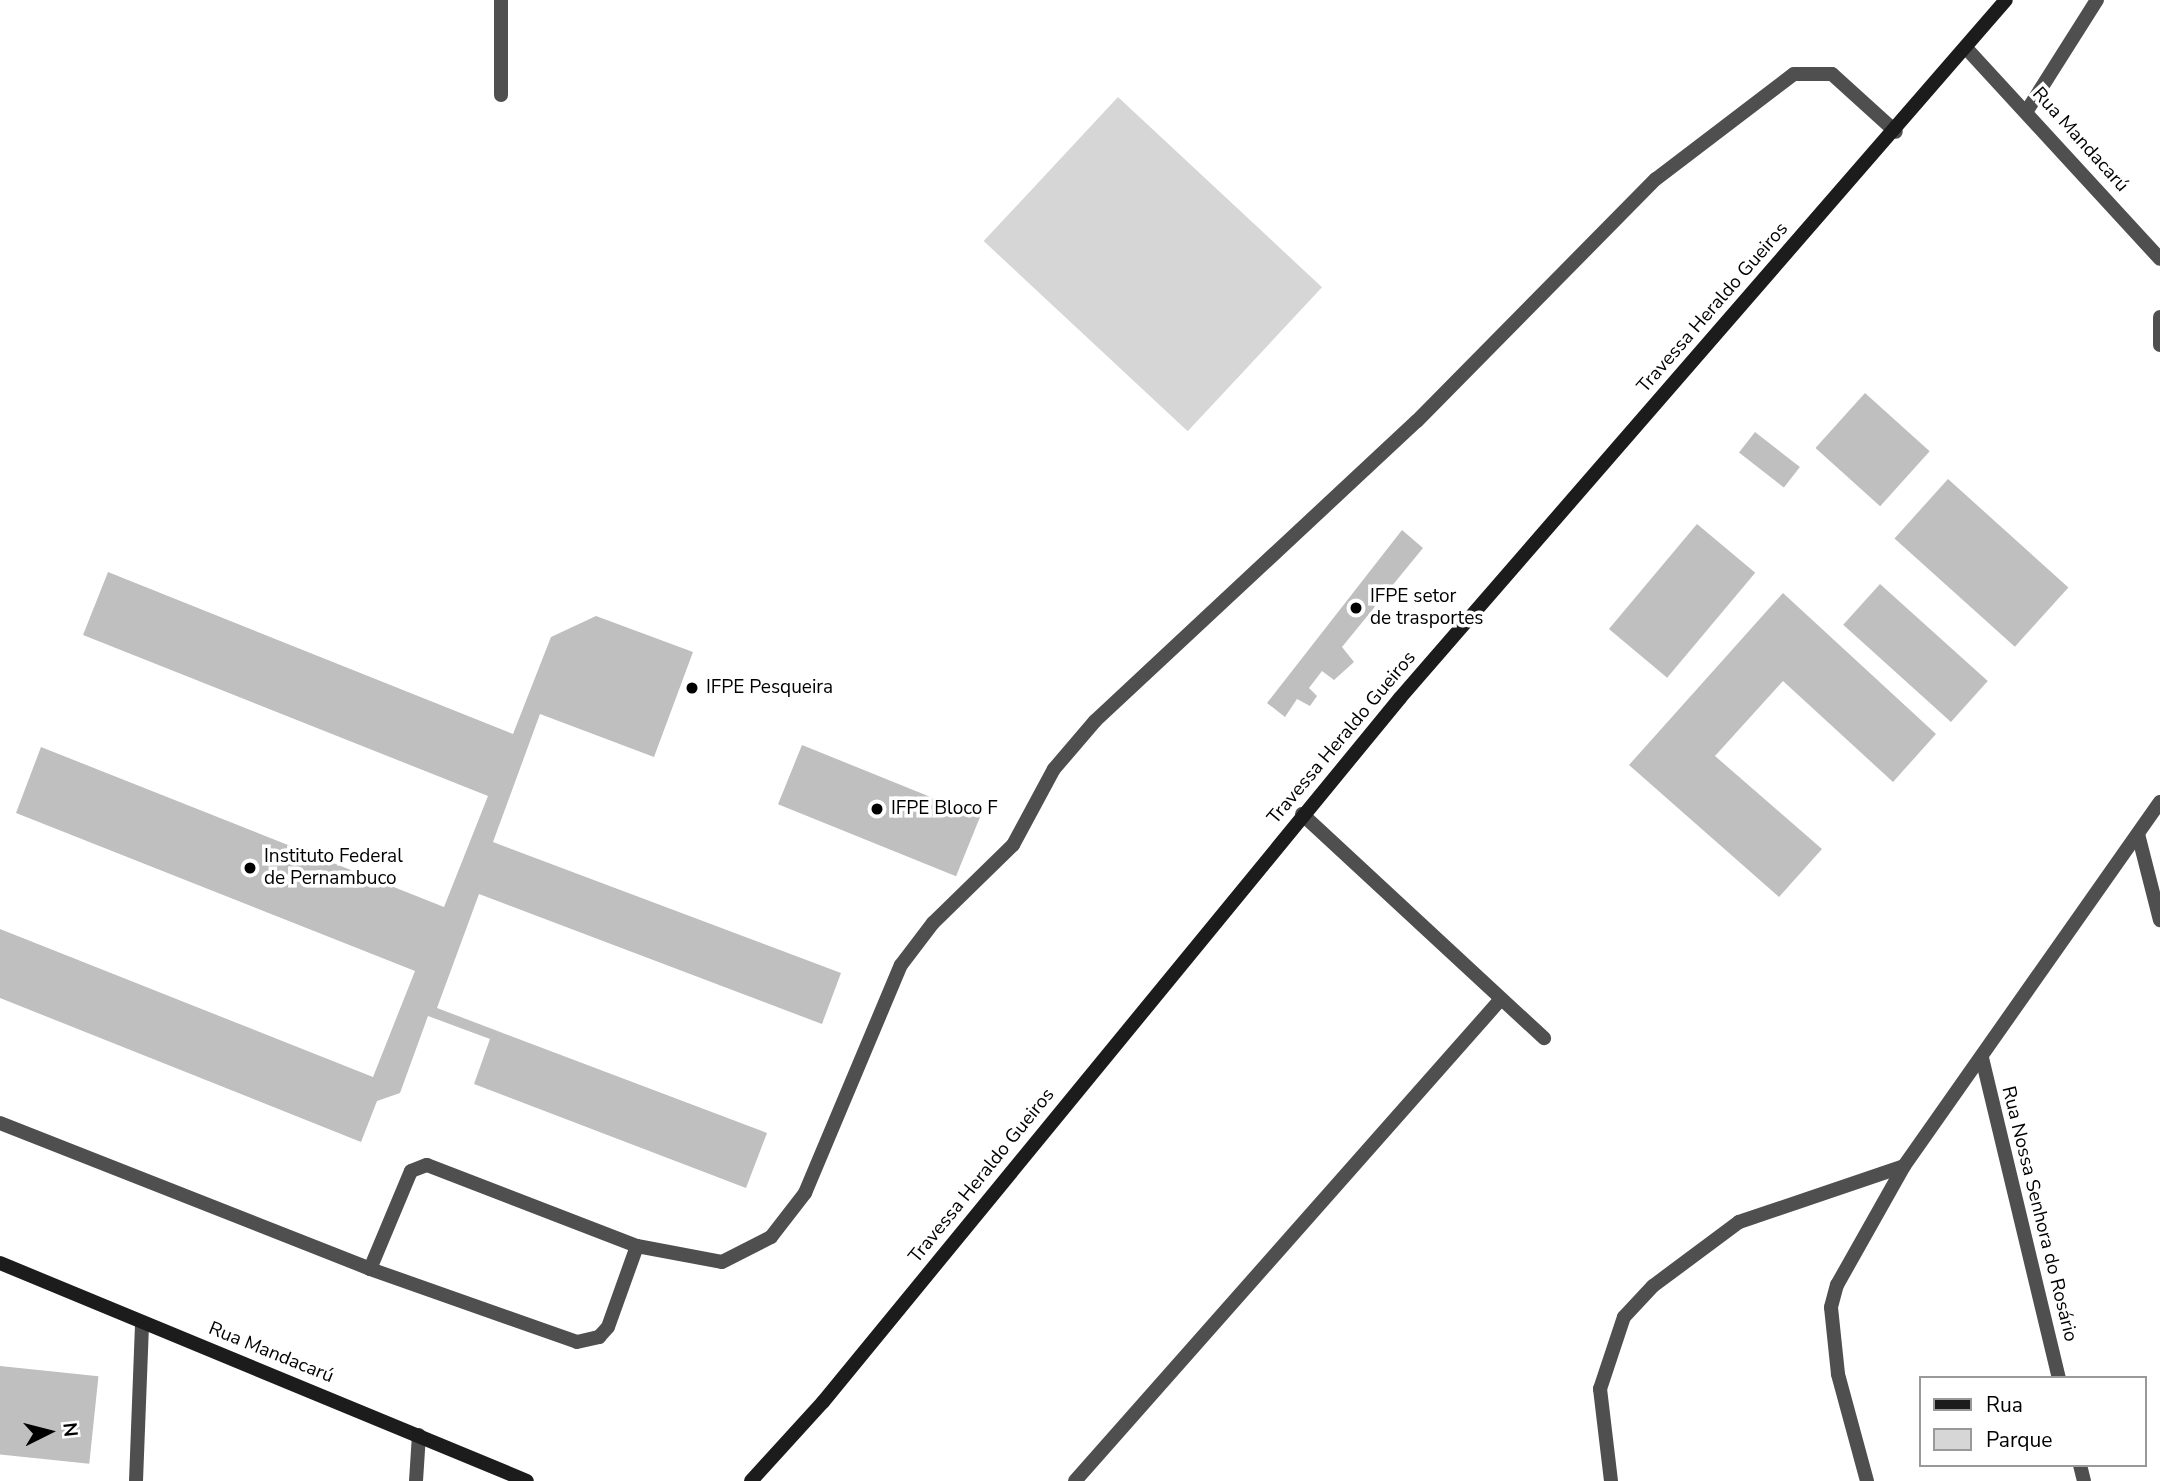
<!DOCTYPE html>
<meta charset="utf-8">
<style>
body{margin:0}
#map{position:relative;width:2160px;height:1481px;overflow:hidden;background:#fff;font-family:"Nunito Sans",sans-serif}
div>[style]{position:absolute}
.green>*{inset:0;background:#d6d6d6;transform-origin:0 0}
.building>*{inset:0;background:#bfbfbf;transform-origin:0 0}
.lane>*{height:14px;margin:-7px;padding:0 7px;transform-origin:7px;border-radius:7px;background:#4f4f4f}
.street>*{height:14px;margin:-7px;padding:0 7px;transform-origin:7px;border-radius:7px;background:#4f4f4f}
.secondary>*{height:14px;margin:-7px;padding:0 7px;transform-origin:7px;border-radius:7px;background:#1c1c1c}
.dots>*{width:19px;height:19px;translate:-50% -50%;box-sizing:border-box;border:4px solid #fff;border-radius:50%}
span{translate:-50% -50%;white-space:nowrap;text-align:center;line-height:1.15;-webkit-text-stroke:7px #fff;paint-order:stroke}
.street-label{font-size:19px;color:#000}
.poi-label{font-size:19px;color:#000}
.left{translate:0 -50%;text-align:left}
.legend{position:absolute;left:1919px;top:1376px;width:228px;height:91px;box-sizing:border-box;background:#fff;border:2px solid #999;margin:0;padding:9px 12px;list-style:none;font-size:21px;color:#000}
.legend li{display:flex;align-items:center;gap:14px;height:35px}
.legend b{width:35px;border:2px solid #999}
.north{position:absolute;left:14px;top:1397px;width:70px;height:70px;-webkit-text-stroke:5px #fff;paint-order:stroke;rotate:84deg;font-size:19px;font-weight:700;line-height:28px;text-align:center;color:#000}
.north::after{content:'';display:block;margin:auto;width:24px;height:32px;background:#000;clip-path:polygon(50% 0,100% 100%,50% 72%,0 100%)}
</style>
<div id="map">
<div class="green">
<div style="left:1118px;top:97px;width:279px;height:197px;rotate:43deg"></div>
</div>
<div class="building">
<div style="left:1865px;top:393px;width:87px;height:74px;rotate:42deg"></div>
<div style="left:1755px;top:432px;width:57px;height:26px;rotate:38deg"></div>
<div style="left:1948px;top:479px;width:162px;height:80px;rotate:42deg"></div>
<div style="left:1697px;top:524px;width:76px;height:137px;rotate:40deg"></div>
<div style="clip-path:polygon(1402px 530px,1423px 548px,1342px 647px,1354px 662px,1334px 680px,1322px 671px,1309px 688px,1317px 696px,1310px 706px,1297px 699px,1285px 717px,1267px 703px)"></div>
<div style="clip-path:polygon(108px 572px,513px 734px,551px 637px,596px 616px,693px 652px,654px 757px,540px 714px,493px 842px,841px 973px,822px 1024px,479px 894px,437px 1008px,767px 1133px,746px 1188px,474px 1084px,490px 1039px,428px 1016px,400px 1093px,377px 1101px,361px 1142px,0 998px,0 929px,373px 1077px,415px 971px,16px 813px,41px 747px,444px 907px,488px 796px,83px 635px)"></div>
<div style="left:1880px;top:584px;width:145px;height:55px;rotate:42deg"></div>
<div style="clip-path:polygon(1783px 593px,1936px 734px,1893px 782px,1783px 681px,1715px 756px,1822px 849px,1779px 897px,1629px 765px)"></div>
<div style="left:802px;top:745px;width:192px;height:64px;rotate:22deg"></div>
<div style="left:0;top:1366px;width:99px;height:88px;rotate:6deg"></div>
</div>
<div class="lane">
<div style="left:0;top:1123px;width:398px;rotate:21.5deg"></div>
<div style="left:370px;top:1269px;width:219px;rotate:19.4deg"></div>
<div style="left:577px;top:1342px;width:23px;rotate:-13deg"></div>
<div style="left:599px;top:1337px;width:13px;rotate:-48deg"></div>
<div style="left:608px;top:1327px;width:86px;rotate:-70.3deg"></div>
<div style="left:370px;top:1269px;width:106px;rotate:-67.3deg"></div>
<div style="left:411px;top:1171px;width:17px;rotate:-21deg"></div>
<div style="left:427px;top:1165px;width:225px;rotate:21.1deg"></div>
<div style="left:637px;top:1246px;width:86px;rotate:10.7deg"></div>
<div style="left:722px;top:1262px;width:55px;rotate:-27deg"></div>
<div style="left:771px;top:1237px;width:56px;rotate:-52.3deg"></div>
<div style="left:805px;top:1193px;width:247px;rotate:-67.2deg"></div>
<div style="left:901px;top:965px;width:53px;rotate:-52.7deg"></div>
<div style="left:933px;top:923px;width:112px;rotate:-44.3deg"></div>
<div style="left:1013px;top:845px;width:86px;rotate:-61.7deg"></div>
<div style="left:1054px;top:769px;width:63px;rotate:-49.5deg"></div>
<div style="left:1095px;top:721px;width:440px;rotate:-43deg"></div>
<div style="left:1417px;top:421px;width:340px;rotate:-45.4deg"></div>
<div style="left:1656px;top:179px;width:173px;rotate:-37.3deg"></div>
<div style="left:1794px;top:74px;width:38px"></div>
<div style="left:1832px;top:74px;width:86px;rotate:42.2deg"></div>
</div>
<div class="street">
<div style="left:501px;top:0;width:95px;rotate:90deg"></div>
<div style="left:1967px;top:49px;width:285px;rotate:47.4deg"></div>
<div style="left:2028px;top:109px;width:129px;rotate:-57.7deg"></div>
<div style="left:2160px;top:317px;width:28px;rotate:90deg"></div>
<div style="left:1302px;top:814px;width:330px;rotate:42.8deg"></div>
<div style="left:2138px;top:834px;width:89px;rotate:75.7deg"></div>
<div style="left:1982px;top:1058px;width:329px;rotate:76.5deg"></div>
<div style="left:2080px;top:1465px;width:16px;rotate:76deg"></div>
<div style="left:136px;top:1481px;width:158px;rotate:-87.8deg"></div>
<div style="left:416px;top:1481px;width:46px;rotate:-86.3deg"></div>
<div style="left:1075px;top:1481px;width:643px;rotate:-48.53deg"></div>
<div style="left:1611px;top:1481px;width:93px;rotate:-96.8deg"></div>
<div style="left:1600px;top:1389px;width:76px;rotate:-71.6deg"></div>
<div style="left:1624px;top:1317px;width:42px;rotate:-46.9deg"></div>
<div style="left:1653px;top:1286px;width:107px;rotate:-36.7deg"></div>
<div style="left:1739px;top:1222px;width:174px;rotate:-18.7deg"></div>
<div style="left:1867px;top:1481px;width:111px;rotate:-105.2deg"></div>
<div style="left:1838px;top:1374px;width:67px;rotate:-96deg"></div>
<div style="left:1831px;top:1307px;width:23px;rotate:-75deg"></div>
<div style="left:1837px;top:1285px;width:137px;rotate:-60.6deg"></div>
<div style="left:1904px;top:1166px;width:445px;rotate:-54.9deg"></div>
</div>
<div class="secondary">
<div style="left:0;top:1263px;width:570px;rotate:22.47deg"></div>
<div style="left:751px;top:1481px;width:107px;rotate:-47.7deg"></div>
<div style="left:823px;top:1402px;width:910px;rotate:-50.66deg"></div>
<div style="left:1400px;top:698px;width:924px;rotate:-49.04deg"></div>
</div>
<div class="dots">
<div style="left:1356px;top:608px;background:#000"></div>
<div style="left:692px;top:688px;background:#000"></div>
<div style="left:877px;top:809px;background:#000"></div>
<div style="left:250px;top:868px;background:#000"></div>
</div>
<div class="street-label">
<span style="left:2080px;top:140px;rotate:48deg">Rua Mandacarú</span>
<span style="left:1713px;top:308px;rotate:-49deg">Travessa Heraldo Gueiros</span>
<span style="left:1342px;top:738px;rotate:-50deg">Travessa Heraldo Gueiros</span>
<span style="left:982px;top:1176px;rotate:-51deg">Travessa Heraldo Gueiros</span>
<span style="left:2039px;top:1214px;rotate:76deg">Rua Nossa Senhora do Rosário</span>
<span style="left:271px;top:1353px;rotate:22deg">Rua Mandacarú</span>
</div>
<div class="poi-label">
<span class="left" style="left:1370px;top:608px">IFPE setor<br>de trasportes</span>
<span class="left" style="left:706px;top:688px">IFPE Pesqueira</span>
<span class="left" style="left:891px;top:809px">IFPE Bloco F</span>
<span class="left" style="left:264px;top:868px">Instituto Federal<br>de Pernambuco</span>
</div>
<ul class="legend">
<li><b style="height:9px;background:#1c1c1c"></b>Rua</li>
<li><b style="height:19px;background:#d6d6d6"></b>Parque</li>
</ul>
<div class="north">N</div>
</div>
